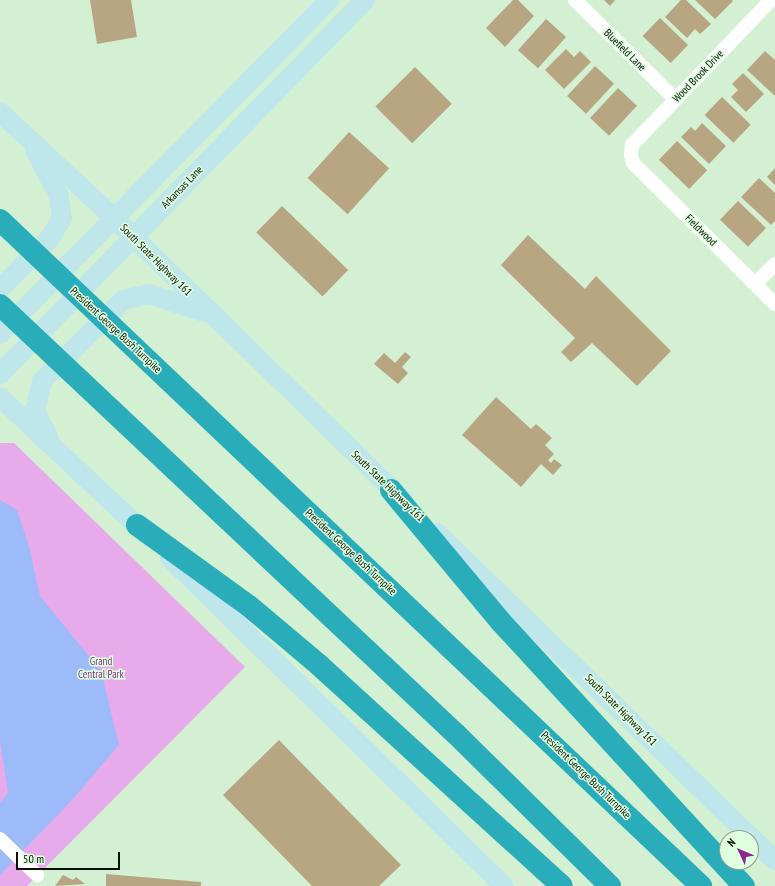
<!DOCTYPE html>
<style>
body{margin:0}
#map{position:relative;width:775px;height:886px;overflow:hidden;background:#d3f1d2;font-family:"PT Sans Narrow",sans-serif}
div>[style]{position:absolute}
.green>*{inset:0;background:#e7abeb}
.water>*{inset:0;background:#9dbbf9}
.building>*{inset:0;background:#b8a683;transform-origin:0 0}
.street>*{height:14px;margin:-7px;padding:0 7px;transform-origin:7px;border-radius:7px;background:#fff}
.secondary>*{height:20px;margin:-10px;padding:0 10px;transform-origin:10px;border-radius:10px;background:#bfe6ea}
.highway>*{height:22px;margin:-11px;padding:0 11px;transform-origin:11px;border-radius:11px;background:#2aadba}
span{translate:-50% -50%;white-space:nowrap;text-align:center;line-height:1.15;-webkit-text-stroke:3px #e0ffdf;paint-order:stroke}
.street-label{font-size:11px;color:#071107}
.park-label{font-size:11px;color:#7f3385}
.north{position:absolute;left:719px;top:830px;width:40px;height:40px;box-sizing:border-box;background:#e0ffdf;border:1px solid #89a089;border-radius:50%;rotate:314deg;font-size:11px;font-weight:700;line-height:16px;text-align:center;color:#071107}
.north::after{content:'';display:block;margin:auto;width:14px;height:18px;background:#892891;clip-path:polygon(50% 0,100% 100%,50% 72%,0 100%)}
.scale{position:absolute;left:16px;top:852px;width:104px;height:18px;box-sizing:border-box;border:2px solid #071107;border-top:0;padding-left:5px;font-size:12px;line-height:14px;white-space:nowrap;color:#071107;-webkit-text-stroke:3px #e0ffdf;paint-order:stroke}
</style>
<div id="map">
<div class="green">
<div style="clip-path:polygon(0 443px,14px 443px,245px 667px,27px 886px,0 886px)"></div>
</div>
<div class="water">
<div style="clip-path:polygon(0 500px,17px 510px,29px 546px,40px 596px,101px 671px,119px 745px,72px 800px,0 875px,0 803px,8px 793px,0 741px)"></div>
</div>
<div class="building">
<div style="clip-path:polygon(90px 0,131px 0,137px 37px,97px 44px)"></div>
<div style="clip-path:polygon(513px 0,518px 0,534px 16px,505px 47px,486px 28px)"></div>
<div style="clip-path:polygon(604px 0,615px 0,610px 6px)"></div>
<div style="clip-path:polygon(681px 0,686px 0,711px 24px,700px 34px,695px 29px,687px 38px,665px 17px)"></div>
<div style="clip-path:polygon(695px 0,732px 0,733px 1px,715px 19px)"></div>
<div style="left:660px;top:18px;width:39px;height:25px;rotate:44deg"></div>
<div style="left:546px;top:19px;width:27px;height:42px;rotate:42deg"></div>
<div style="clip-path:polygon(566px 49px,574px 57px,580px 51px,591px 62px,564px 89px,545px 70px)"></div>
<div style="clip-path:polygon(765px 51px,775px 60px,775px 96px,747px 70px)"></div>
<div style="left:595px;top:66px;width:26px;height:41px;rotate:43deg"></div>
<div style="left:415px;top:67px;width:52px;height:56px;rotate:45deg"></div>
<div style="clip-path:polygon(743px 73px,764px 94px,746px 112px,731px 97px,738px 90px,732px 84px)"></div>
<div style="left:618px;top:88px;width:26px;height:41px;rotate:43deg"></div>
<div style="left:722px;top:97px;width:40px;height:25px;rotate:44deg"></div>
<div style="clip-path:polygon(702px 123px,726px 146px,709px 164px,681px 137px,691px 127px,695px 131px)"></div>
<div style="left:349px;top:132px;width:54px;height:62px;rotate:42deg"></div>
<div style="left:677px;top:141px;width:42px;height:26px;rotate:44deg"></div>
<div style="clip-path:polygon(775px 168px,775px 185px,767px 177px)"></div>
<div style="clip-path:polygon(759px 178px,775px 193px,775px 221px,771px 225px,741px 197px)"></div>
<div style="left:738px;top:201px;width:39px;height:26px;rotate:44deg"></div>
<div style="left:282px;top:206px;width:92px;height:37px;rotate:44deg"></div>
<div style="clip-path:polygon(528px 235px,585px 289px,596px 276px,671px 351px,637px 386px,592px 343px,571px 362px,561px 352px,575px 338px,501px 265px)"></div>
<div style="clip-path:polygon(405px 352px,411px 357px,402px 367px,408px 373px,398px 384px,374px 364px,384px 353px,395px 363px)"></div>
<div style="clip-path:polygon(496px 397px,531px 429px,536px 424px,552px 438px,545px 445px,554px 454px,548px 460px,551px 463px,554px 459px,562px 465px,553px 475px,541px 464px,521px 487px,462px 435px)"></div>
<div style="clip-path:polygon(279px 740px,401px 865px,379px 886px,312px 886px,223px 795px)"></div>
<div style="clip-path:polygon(106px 874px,201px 882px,201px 886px,106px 886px)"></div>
<div style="clip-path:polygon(63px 875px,73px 880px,76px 877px,85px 884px,55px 886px)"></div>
</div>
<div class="street">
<div style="left:575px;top:0;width:141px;rotate:44.7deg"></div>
<div style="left:771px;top:0;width:201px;rotate:133.8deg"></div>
<div style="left:632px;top:145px;width:10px;rotate:96deg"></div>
<div style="left:631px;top:155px;width:8px;rotate:76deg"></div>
<div style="left:633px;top:163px;width:200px;rotate:44.8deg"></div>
<div style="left:755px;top:284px;width:28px;rotate:-45deg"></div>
<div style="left:0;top:839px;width:52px;rotate:44.2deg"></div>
</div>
<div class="secondary">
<div style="left:0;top:112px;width:157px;rotate:42.9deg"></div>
<div style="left:115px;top:219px;width:404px;rotate:44.3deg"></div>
<div style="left:0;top:289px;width:71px;rotate:-45.6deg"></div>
<div style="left:50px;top:238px;width:23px;rotate:-59deg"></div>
<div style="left:62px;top:218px;width:22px;rotate:-98deg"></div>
<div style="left:59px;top:196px;width:50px;rotate:-117.6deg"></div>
<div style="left:0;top:334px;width:469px;rotate:-45.4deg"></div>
<div style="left:0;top:374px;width:523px;rotate:-45.7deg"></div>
<div style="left:0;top:397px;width:204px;rotate:43.2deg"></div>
<div style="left:48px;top:436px;width:27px;rotate:-118deg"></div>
<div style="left:35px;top:412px;width:32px;rotate:-77deg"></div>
<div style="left:42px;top:381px;width:115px;rotate:-45deg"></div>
<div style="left:123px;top:300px;width:27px;rotate:-13deg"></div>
<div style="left:149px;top:294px;width:58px;rotate:18.1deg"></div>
<div style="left:437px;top:533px;width:470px;rotate:44.1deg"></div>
<div style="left:170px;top:558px;width:468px;rotate:44.5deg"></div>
</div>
<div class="highway">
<div style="left:0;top:220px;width:967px;rotate:43.53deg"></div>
<div style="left:0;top:305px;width:627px;rotate:43.26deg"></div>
<div style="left:457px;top:735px;width:215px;rotate:44.6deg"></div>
<div style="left:391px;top:490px;width:172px;rotate:50.2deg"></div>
<div style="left:501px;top:622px;width:359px;rotate:47.4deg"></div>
<div style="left:137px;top:525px;width:138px;rotate:35.9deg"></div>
<div style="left:249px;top:606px;width:92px;rotate:40.1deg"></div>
<div style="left:319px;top:665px;width:328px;rotate:42.3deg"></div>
</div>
<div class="street-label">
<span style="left:625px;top:50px;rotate:45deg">Bluefield Lane</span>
<span style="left:698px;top:76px;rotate:-46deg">Wood Brook Drive</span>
<span style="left:182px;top:187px;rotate:-46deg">Arkansas Lane</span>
<span style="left:701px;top:230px;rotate:45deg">Fieldwood</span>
<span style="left:156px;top:260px;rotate:45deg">South State Highway 161</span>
<span style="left:116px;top:330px;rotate:43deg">President George Bush Turnpike</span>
<span style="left:388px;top:486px;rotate:44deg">South State Highway 161</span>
<span style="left:351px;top:552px;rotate:43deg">President George Bush Turnpike</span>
<span style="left:621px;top:710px;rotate:45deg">South State Highway 161</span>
<span style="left:586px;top:775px;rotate:44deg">President George Bush Turnpike</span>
</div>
<div class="park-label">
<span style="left:101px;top:668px">Grand<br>Central Park</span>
</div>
<div class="north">N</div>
<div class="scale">50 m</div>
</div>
